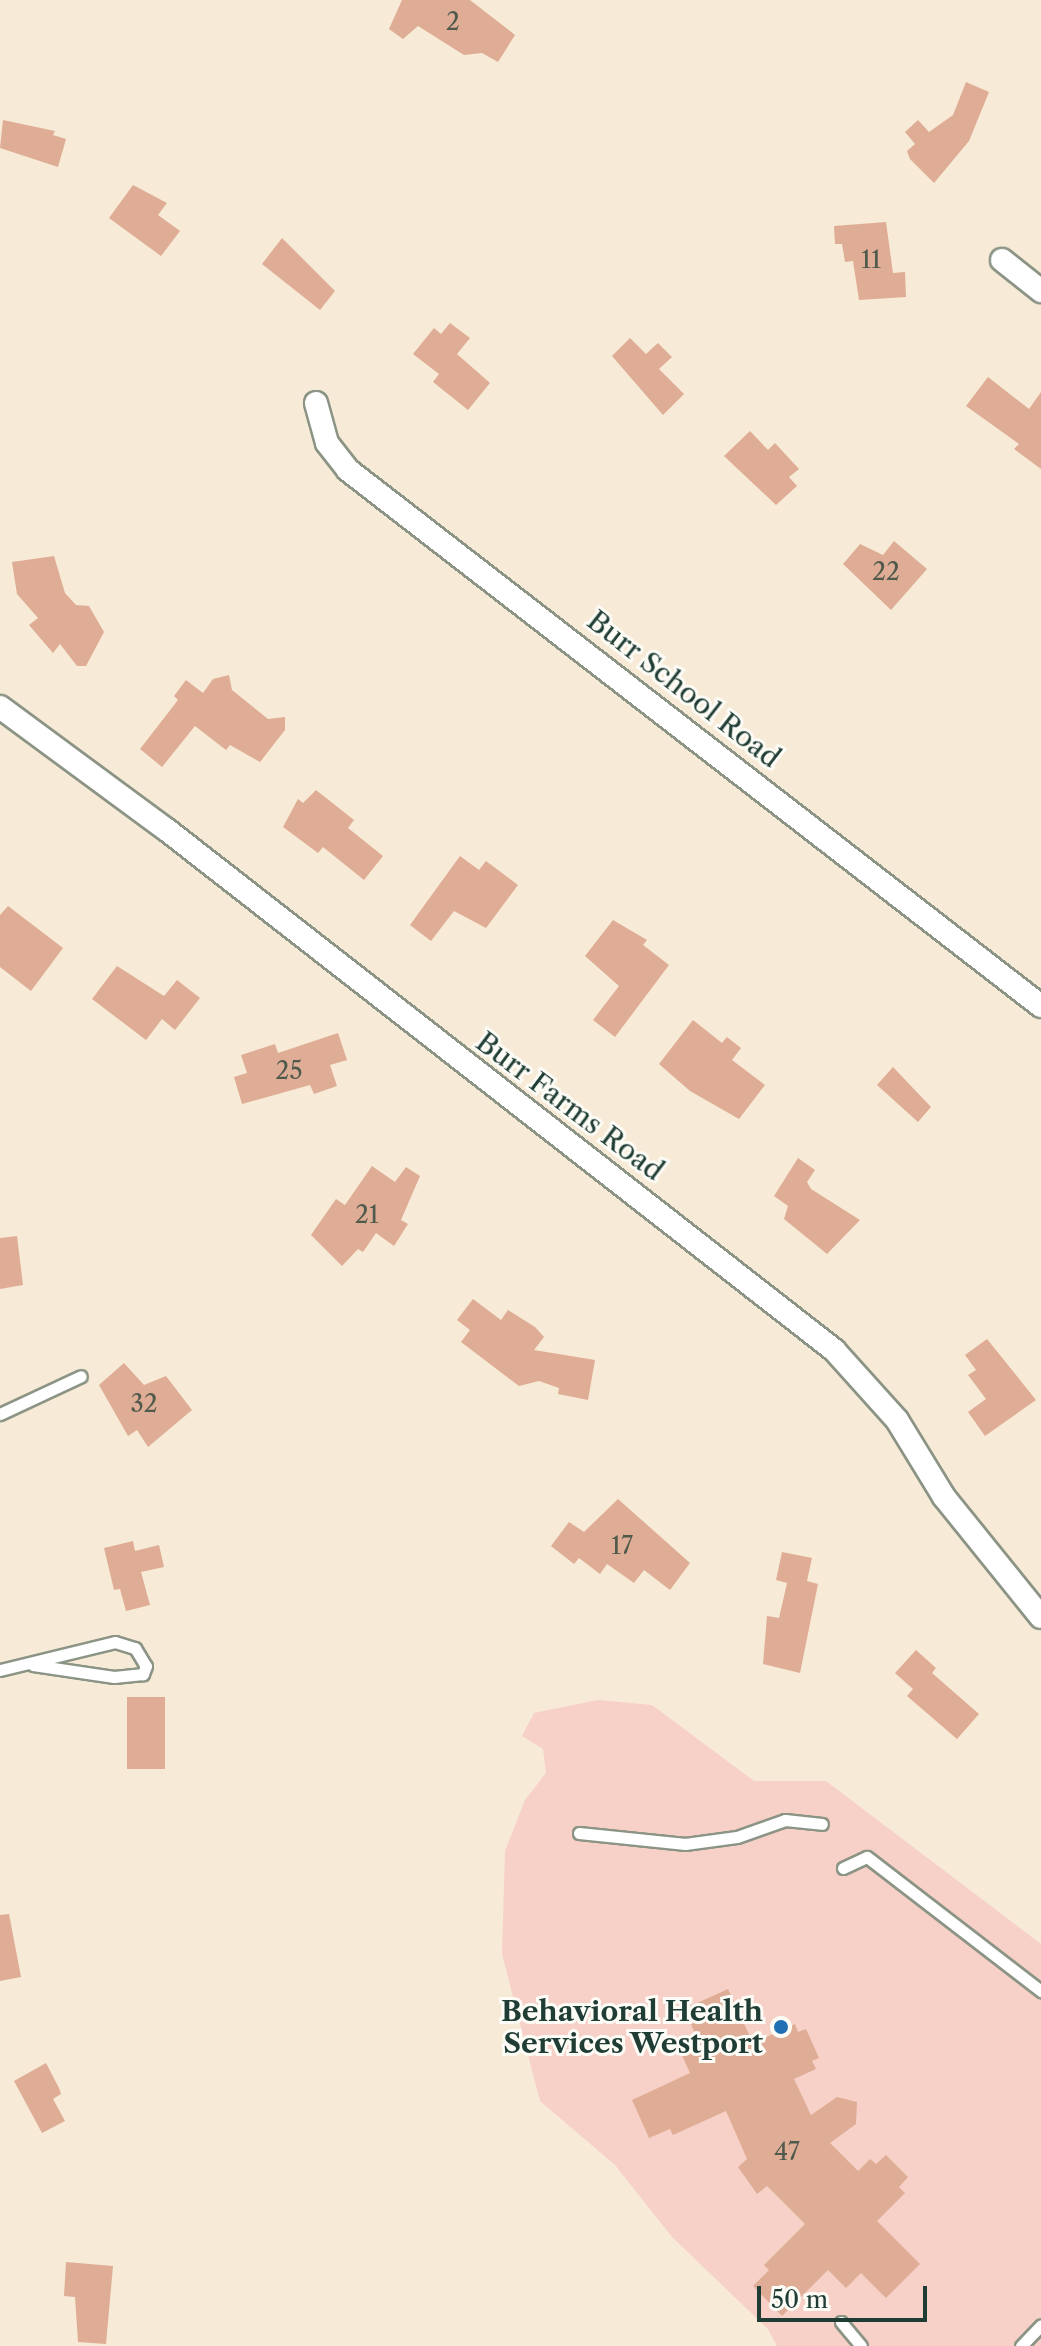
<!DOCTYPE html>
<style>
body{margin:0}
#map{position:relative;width:1041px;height:2346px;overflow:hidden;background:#f7ead6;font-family:"Libre Caslon Text",serif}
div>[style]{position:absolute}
.built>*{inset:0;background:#f7d1c7}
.building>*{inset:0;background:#dfad95;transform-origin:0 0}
.roads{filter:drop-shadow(2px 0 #8b9485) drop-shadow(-2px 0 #8b9485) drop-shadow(0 2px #8b9485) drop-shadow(0 -2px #8b9485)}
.lane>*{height:11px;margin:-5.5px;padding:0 5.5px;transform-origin:5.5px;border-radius:5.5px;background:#fff}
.street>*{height:22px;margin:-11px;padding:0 11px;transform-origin:11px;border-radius:11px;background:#fff}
.dots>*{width:22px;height:22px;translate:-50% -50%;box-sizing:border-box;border:4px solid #fdfcf7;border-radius:50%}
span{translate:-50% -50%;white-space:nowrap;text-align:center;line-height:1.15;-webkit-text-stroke:6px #fdfcf7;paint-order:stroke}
.number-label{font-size:24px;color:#4f594c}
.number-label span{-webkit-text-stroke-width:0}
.street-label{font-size:28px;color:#1f3d34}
.poi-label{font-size:28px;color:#1f3d34;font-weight:700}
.right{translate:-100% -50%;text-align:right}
.scale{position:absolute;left:757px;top:2286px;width:170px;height:36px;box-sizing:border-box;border:4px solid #1f3d34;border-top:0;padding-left:10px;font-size:24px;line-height:28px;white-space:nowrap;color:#1f3d34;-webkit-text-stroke:6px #fdfcf7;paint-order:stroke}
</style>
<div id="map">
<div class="built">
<div style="clip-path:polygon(598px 1700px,652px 1705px,754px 1781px,826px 1781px,1041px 1944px,1041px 2346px,777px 2346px,768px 2329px,672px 2237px,615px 2165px,540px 2101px,502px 1954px,505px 1851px,525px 1800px,546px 1773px,543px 1749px,522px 1736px,534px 1713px)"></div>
</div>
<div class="building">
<div style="clip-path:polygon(402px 0,470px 0,515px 35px,498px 62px,482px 53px,464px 55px,418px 26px,403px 39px,389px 29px)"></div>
<div style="clip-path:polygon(966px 82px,989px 92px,969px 141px,934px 183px,910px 159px,907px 151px,915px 144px,905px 132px,918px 120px,929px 132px,953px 115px)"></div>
<div style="clip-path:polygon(3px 120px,55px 131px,53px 135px,66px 139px,58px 167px,0 148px)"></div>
<div style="clip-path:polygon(133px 185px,167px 203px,158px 215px,180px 231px,161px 256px,109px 218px)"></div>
<div style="clip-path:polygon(886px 222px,893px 273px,905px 272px,906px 297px,859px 300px,853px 261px,845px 262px,842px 244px,835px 244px,834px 226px)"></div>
<div style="clip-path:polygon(282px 238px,335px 291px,320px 310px,262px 264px)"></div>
<div style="clip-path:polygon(450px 323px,470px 338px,457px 354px,490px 383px,468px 410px,433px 382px,439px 374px,413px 354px,434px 328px,441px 334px)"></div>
<div style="clip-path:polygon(630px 338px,646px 354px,658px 343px,672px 357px,659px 369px,684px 394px,663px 415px,612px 356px)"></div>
<div style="clip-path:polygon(988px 377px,1029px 409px,1041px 392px,1041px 469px,1014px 449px,1019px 444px,966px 406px)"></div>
<div style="clip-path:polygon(750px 431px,768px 450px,775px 443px,799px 469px,789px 477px,797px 486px,776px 505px,724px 456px)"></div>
<div style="clip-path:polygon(894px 541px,927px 569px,891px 610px,843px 564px,860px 544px,883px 555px)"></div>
<div style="clip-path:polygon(54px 556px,65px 593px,76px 605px,89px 606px,104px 632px,86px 666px,77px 666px,60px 644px,53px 653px,29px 625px,38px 618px,17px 594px,12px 562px)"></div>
<div style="clip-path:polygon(229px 675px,232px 690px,268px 719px,285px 717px,285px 730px,260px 762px,230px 745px,226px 750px,195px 726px,162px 767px,140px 749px,178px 700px,174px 696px,186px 680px,203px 693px,213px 679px)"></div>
<div style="clip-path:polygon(316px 790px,354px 820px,348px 828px,383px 856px,364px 880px,323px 847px,318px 853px,283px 827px,298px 799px,303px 803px)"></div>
<div style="clip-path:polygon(460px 856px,479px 870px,486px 861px,518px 885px,486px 928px,454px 911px,431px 941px,410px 925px)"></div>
<div style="clip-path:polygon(8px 906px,63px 948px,31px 991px,0 967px,0 915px)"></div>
<div style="clip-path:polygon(613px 920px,647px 940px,643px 945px,669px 965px,615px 1037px,593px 1020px,619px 986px,585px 956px)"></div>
<div style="clip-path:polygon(117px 966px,164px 996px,177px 980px,200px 998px,175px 1030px,162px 1019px,146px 1040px,92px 999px)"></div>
<div style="clip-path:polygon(693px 1020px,722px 1043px,727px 1037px,741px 1048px,732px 1060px,765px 1085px,739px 1119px,690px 1091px,659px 1064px)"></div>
<div style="clip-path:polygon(338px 1033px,347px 1060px,330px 1065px,337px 1086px,314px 1094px,310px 1085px,242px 1104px,234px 1077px,247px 1073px,241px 1055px,275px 1044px,278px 1053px)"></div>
<div style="clip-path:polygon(893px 1067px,931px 1107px,918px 1122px,877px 1085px)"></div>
<div style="clip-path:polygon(798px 1158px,815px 1170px,807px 1182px,811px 1189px,860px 1220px,827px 1254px,784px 1219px,788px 1206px,774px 1196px)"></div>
<div style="clip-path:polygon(372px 1166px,395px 1182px,406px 1167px,420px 1176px,401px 1220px,408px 1224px,394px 1246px,376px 1233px,363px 1252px,358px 1249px,342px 1266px,311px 1235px,336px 1199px,345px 1205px)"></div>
<div style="clip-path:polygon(17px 1236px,23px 1285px,0 1289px,0 1238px)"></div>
<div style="clip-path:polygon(473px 1299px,501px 1320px,508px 1310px,535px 1327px,544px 1337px,534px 1350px,595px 1360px,588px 1400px,558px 1394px,559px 1388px,539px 1381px,519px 1386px,461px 1342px,470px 1330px,457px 1320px)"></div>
<div style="clip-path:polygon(987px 1339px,1036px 1400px,985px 1436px,968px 1412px,986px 1399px,968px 1375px,976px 1370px,965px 1355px)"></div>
<div style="clip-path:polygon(124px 1363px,144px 1385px,166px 1376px,192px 1410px,148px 1447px,137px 1430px,128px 1436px,99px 1385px)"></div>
<div style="clip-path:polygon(618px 1499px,690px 1563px,670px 1590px,644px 1570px,634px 1583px,607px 1564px,600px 1574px,579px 1558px,574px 1564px,551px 1546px,569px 1522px,584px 1532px)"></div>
<div style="clip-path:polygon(133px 1541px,135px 1551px,159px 1545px,164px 1567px,141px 1572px,150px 1605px,126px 1611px,120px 1589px,114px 1590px,104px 1548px)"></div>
<div style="clip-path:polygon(782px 1552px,812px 1558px,807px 1581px,818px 1584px,800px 1673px,763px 1664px,767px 1616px,779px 1618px,787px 1583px,776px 1580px)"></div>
<div style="clip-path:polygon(916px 1650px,936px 1668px,932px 1673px,979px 1714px,957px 1739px,907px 1696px,913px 1689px,895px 1673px)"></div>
<div style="left:165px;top:1697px;width:72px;height:38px;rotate:90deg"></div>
<div style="clip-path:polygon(9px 1914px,21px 1977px,0 1981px,0 1915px)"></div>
<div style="clip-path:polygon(728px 1989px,753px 2043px,795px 2024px,798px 2032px,806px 2029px,819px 2058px,812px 2061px,816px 2069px,794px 2079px,811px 2115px,837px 2097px,857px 2102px,856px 2124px,830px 2143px,858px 2171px,870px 2159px,876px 2164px,886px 2155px,908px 2177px,899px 2187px,905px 2193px,877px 2221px,920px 2264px,886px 2298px,861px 2273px,846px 2288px,828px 2270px,782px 2316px,753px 2286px,769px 2270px,764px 2265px,805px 2224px,767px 2186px,757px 2194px,738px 2167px,747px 2159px,726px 2111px,673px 2135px,670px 2129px,649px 2138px,632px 2100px,690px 2073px,680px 2051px,699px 2042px,684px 2009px)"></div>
<div style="clip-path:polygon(46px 2063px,59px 2088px,61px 2094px,53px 2099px,65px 2121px,42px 2133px,14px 2081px)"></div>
<div style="clip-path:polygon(66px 2262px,113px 2266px,106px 2344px,78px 2342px,75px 2297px,64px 2296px)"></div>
</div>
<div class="roads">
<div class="lane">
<div style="left:0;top:1414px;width:89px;rotate:-25.1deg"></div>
<div style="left:0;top:1670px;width:118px;rotate:-13.7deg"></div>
<div style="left:115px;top:1642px;width:21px;rotate:17deg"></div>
<div style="left:135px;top:1648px;width:21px;rotate:59deg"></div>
<div style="left:146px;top:1666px;width:9px;rotate:111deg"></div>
<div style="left:143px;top:1674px;width:29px;rotate:174deg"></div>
<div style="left:114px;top:1677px;width:82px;rotate:-171.6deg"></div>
<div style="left:579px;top:1833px;width:107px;rotate:5.9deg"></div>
<div style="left:685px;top:1844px;width:52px;rotate:-7.7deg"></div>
<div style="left:737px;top:1837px;width:51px;rotate:-19.5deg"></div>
<div style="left:785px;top:1820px;width:37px;rotate:6deg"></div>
<div style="left:843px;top:1868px;width:26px;rotate:-25deg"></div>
<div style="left:867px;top:1857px;width:220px;rotate:37.6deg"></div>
<div style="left:841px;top:2322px;width:31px;rotate:50deg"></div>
<div style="left:1021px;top:2346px;width:29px;rotate:-46deg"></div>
</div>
<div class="street">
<div style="left:1002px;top:260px;width:50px;rotate:38.5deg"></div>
<div style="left:316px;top:403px;width:41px;rotate:74.6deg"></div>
<div style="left:327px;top:443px;width:34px;rotate:52deg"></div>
<div style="left:348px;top:470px;width:876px;rotate:37.72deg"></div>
<div style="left:0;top:707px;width:207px;rotate:36.4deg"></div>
<div style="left:167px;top:830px;width:846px;rotate:37.94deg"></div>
<div style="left:834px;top:1350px;width:94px;rotate:48deg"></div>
<div style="left:897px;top:1420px;width:90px;rotate:58.6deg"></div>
<div style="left:944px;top:1497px;width:154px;rotate:51.1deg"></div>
</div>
</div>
<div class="dots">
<div style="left:781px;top:2027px;background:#1f6fb2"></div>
</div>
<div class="number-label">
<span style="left:453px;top:22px">2</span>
<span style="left:871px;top:260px">11</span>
<span style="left:886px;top:572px">22</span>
<span style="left:289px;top:1071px">25</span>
<span style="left:367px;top:1215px">21</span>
<span style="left:144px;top:1404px">32</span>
<span style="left:622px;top:1546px">17</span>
<span style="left:787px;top:2152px">47</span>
</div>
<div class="street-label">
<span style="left:684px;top:689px;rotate:38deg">Burr School Road</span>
<span style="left:570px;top:1106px;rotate:37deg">Burr Farms Road</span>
</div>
<div class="poi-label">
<span class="right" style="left:763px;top:2027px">Behavioral Health<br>Services Westport</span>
</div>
<div class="scale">50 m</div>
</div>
